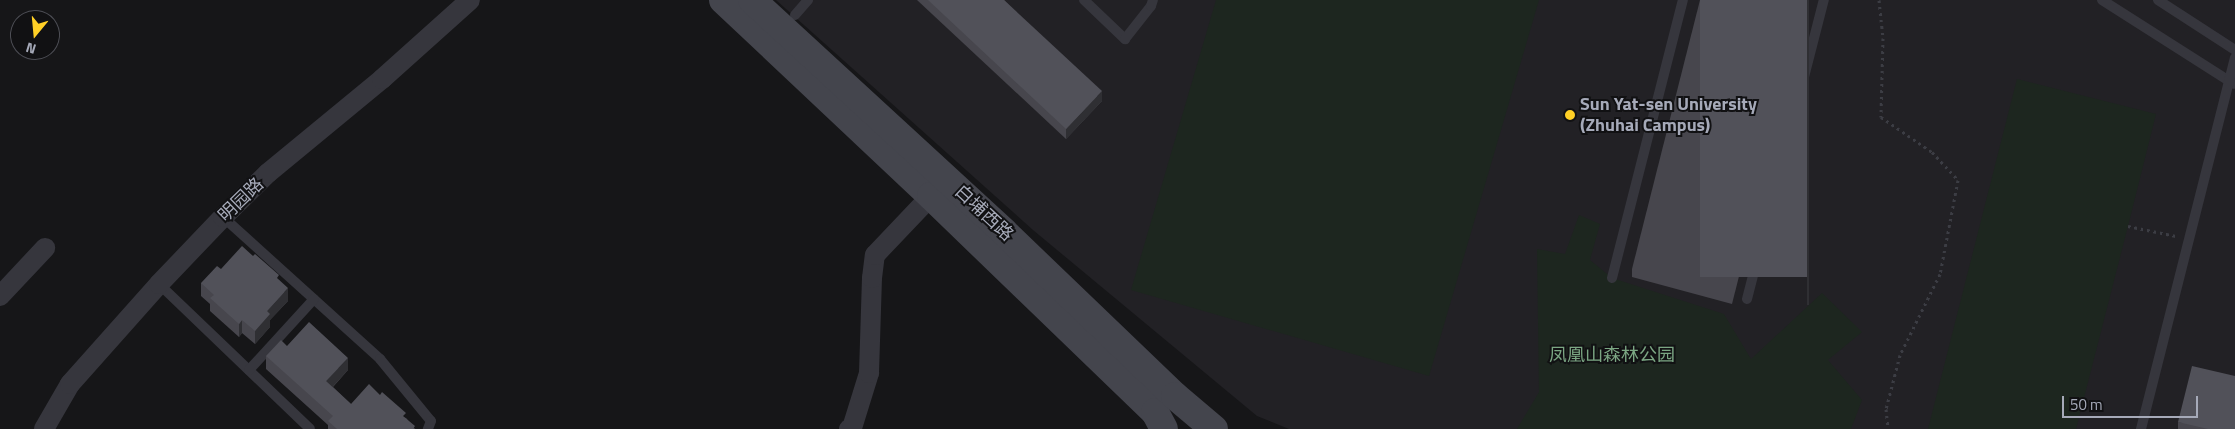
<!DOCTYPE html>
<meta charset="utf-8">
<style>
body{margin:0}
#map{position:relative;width:2235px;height:429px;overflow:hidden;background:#161618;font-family:"Titillium Web","Noto Sans SC",sans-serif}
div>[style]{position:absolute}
.built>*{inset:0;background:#222125}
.green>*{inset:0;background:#1d261f}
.path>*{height:3px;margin-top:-1.5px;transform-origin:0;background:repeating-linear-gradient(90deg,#3c3d44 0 2.5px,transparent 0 6.5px)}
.service>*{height:10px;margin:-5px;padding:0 5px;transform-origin:5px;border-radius:5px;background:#36363d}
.minor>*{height:20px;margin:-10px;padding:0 10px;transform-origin:10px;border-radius:10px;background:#36363d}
.secondary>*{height:28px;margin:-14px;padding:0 14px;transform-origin:14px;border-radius:14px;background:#44454d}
.wall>*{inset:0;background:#47464d}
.shaded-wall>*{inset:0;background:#2f2f33;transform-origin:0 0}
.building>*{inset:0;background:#515159;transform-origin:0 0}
.dots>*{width:14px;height:14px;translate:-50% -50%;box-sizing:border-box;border:2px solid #111113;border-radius:50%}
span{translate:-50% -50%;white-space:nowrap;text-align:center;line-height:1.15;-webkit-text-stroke:4px #111113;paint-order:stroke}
.poi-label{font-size:18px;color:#a6aab9;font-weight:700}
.left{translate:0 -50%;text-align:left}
.street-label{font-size:18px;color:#a6aab9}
.park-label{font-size:18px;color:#7ba683}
.north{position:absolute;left:10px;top:10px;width:50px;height:50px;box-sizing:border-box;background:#111113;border:1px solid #4d4e55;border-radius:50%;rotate:197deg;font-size:14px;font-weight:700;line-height:20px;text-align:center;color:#a6aab9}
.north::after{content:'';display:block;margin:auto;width:18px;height:22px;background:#ffd026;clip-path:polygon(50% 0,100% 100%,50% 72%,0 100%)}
.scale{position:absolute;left:2062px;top:396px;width:136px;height:22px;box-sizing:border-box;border:2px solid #a6aab9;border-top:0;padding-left:6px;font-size:15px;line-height:18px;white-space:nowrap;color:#a6aab9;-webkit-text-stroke:4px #111113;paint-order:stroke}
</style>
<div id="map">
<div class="built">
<div style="clip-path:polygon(776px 0,2235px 0,2235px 429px,1289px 429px,1257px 416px,1033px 230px)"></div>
</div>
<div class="green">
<div style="clip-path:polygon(1216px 0,1539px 0,1429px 376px,1131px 290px)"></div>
<div style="clip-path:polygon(2017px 79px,2156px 114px,2128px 226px,2076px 429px,1928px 429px)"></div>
<div style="clip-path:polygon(1579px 215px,1600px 224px,1590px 260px,1612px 278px,1724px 314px,1751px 359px,1822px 293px,1862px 332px,1828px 360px,1862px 400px,1851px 429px,1517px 429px,1539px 392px,1537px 249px,1565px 254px)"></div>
</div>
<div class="path">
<div style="left:1879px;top:0;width:38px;rotate:84deg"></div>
<div style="left:1883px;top:38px;width:79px;rotate:91.5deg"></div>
<div style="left:1881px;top:117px;width:62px;rotate:34.5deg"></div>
<div style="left:1932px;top:152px;width:38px;rotate:47deg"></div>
<div style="left:1958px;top:180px;width:96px;rotate:100.8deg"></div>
<div style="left:1940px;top:274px;width:90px;rotate:116.3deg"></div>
<div style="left:1900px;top:355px;width:56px;rotate:104.5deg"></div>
<div style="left:1886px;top:409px;width:20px;rotate:84deg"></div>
<div style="left:2128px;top:226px;width:49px;rotate:11.8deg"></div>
</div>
<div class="service">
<div style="left:1084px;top:0;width:57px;rotate:43.6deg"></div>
<div style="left:1125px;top:39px;width:42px;rotate:-51.8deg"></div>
<div style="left:1151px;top:6px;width:6px;rotate:-72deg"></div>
<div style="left:2102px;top:0;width:156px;rotate:32.5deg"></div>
<div style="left:2158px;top:0;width:92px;rotate:33deg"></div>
<div style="left:795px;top:15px;width:20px;rotate:-49deg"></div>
<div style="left:223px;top:217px;width:212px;rotate:42.1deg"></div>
<div style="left:380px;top:359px;width:80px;rotate:50.6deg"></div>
<div style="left:431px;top:421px;width:9px;rotate:111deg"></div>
<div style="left:1612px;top:278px;width:287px;rotate:-75.7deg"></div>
<div style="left:159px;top:284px;width:209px;rotate:43.8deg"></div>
<div style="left:1747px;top:299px;width:309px;rotate:-75.6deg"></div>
<div style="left:249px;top:370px;width:96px;rotate:-47.5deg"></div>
<div style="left:2141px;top:429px;width:383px;rotate:-75.8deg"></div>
</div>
<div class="minor">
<div style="left:0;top:296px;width:66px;rotate:-46.8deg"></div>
<div style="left:44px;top:429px;width:52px;rotate:-60deg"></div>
<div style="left:70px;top:384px;width:134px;rotate:-48.3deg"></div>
<div style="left:159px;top:284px;width:93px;rotate:-46.3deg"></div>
<div style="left:223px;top:217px;width:63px;rotate:-44.4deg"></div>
<div style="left:268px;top:173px;width:148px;rotate:-39.5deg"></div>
<div style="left:382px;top:79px;width:118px;rotate:-41.9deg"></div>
<div style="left:849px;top:429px;width:3px;rotate:-18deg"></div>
<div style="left:852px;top:428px;width:58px;rotate:-72.8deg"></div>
<div style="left:869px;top:373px;width:95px;rotate:-88.2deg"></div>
<div style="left:872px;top:278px;width:23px;rotate:-83deg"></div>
<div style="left:875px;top:255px;width:81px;rotate:-46.5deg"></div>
</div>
<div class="secondary">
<div style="left:723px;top:0;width:286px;rotate:43.3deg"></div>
<div style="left:931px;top:196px;width:311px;rotate:44deg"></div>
<div style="left:1155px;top:412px;width:19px;rotate:62deg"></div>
<div style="left:752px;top:0;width:343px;rotate:42.6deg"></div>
<div style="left:1004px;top:232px;width:237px;rotate:43.8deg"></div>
<div style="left:1175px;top:396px;width:51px;rotate:40.2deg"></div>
</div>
<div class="wall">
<div style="clip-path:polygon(917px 0,1004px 0,1102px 101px,1066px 139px)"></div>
<div style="clip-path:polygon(1700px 0,1809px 0,1732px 304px,1632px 277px,1632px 269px)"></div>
<div style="clip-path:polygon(279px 280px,288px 301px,270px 320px,270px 327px,255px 344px,242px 333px,239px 337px,210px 311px,210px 304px,201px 296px,201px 283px)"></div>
<div style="clip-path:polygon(266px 356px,348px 370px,333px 387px,351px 404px,406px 418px,415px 429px,328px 429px,328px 425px,266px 369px)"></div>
<div style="clip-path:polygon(2178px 422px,2235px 429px,2178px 429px)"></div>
</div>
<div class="shaded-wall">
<div style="left:1807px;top:0;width:2px;height:305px"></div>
<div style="clip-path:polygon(1102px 91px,1102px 101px,1066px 139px,1066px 129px)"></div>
<div style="clip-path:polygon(288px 288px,288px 301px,270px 320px,270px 327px,255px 344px,255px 331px,267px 311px)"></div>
<div style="clip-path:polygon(242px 320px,242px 333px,239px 337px,239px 324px)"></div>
<div style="clip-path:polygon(348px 358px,348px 370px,326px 394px,326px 381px)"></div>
</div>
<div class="building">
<div style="clip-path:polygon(928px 0,1004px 0,1102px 91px,1066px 129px)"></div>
<div style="left:1700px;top:0;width:107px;height:277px"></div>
<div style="clip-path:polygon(242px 246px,253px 256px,255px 254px,279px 275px,277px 278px,288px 288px,267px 311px,270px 314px,255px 331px,242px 320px,239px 324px,210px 298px,214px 295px,201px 283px,217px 266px,221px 269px)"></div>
<div style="clip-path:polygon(309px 322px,348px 358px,326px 381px,351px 404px,369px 384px,380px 395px,382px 392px,406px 413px,403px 416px,415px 426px,413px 429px,337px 429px,328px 421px,333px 416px,266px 356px,281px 340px,287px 346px)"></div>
<div style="clip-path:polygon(2192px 366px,2235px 376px,2235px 429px,2208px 429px,2178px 422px)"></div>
</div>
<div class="dots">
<div style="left:1570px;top:115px;background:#ffd026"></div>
</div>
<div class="poi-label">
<span class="left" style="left:1580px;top:115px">Sun Yat-sen University<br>(Zhuhai Campus)</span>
</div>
<div class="street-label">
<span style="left:241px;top:200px;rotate:-44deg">明园路</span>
<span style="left:984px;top:213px;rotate:43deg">白埔西路</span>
</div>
<div class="park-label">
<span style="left:1612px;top:355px">凤凰山森林公园</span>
</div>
<div class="north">N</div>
<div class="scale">50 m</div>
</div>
